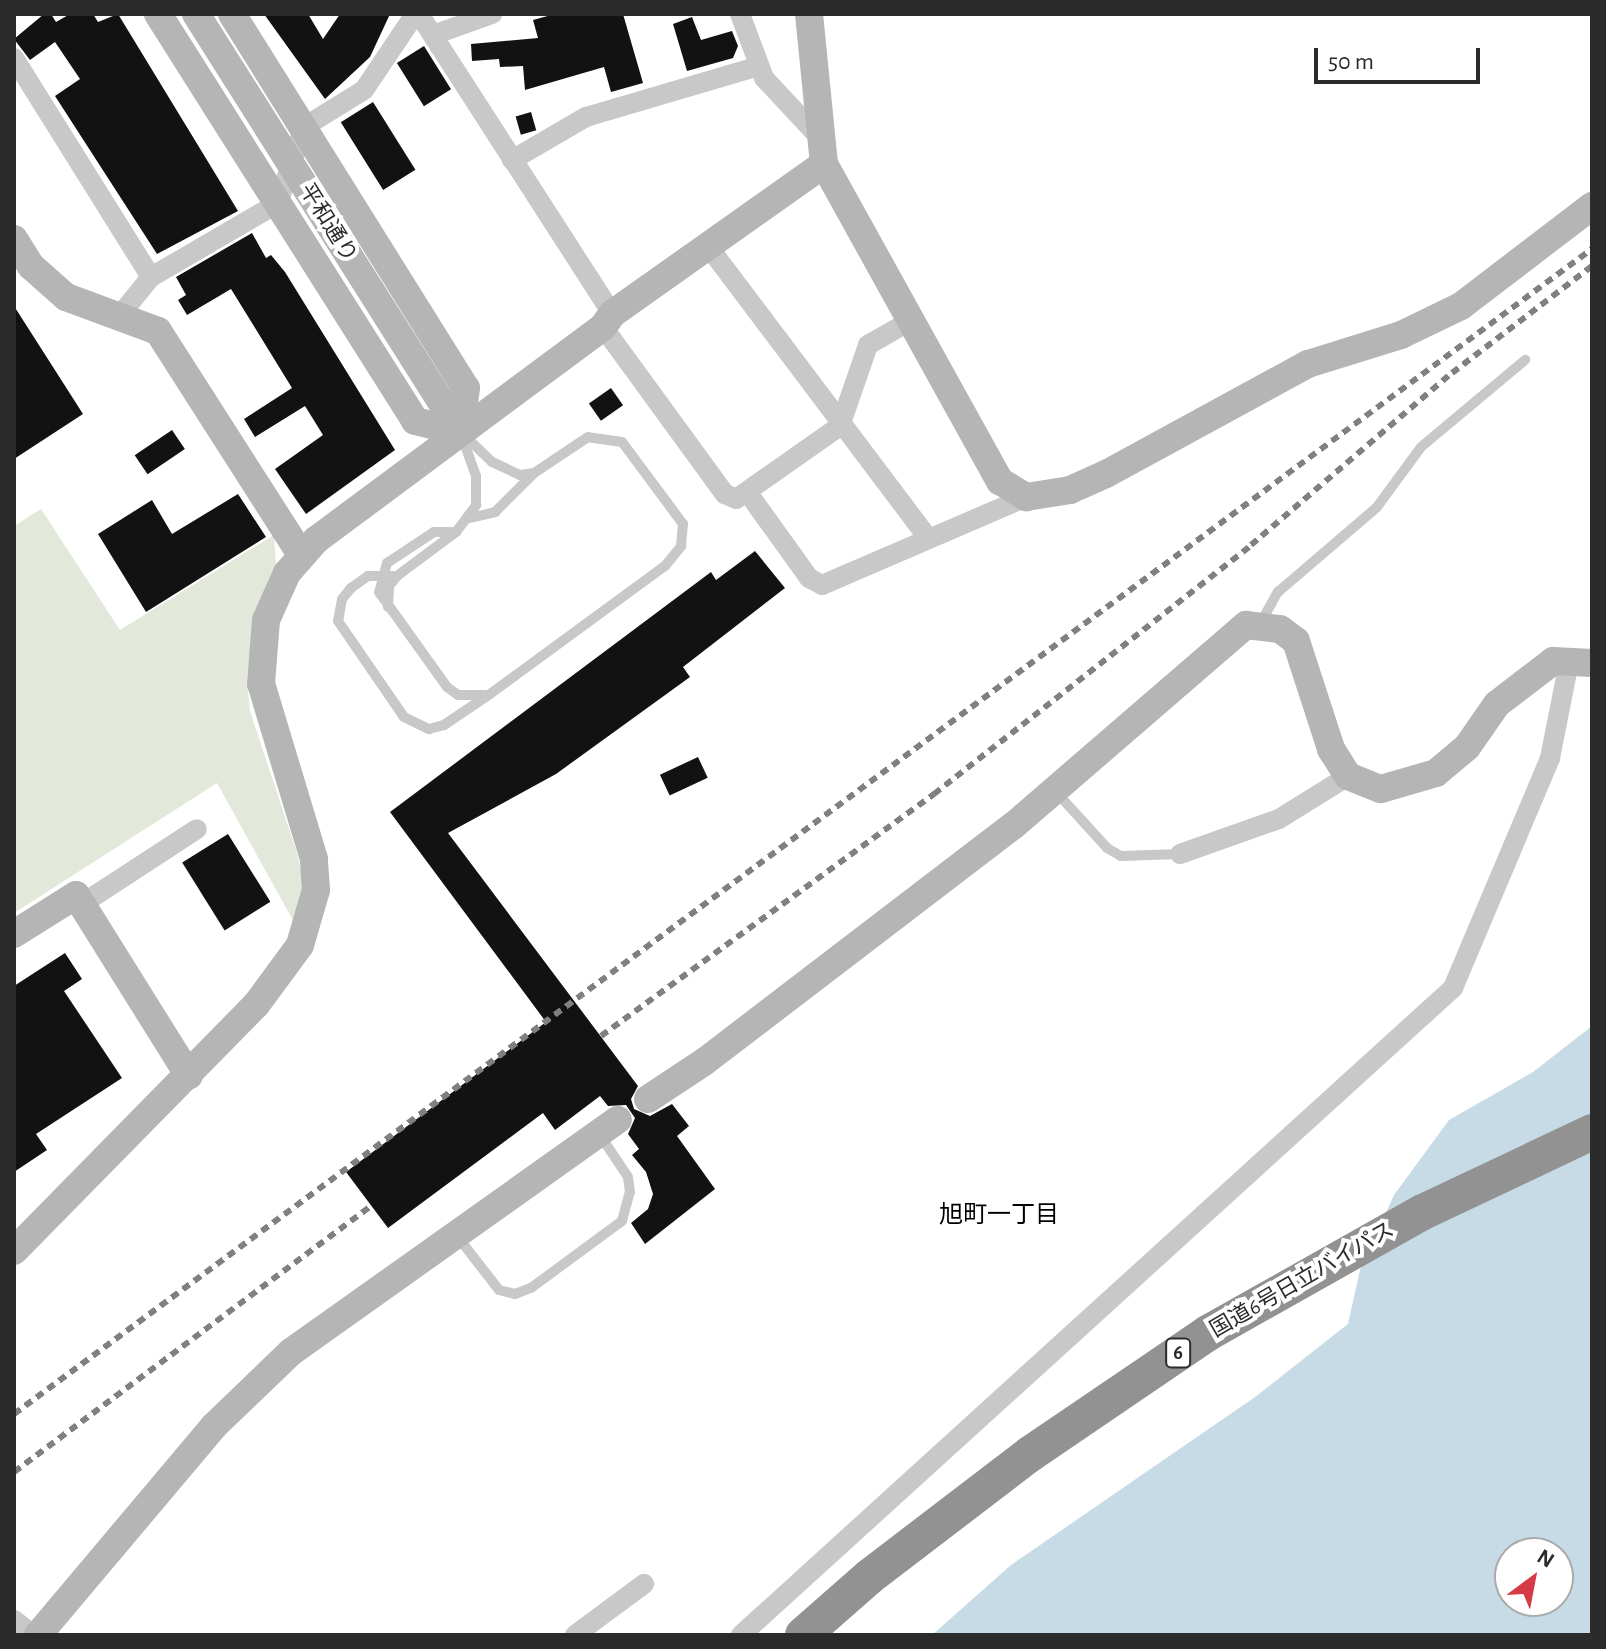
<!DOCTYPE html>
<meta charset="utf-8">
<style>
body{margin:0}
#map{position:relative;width:1606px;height:1649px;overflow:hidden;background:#fff;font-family:"Alegreya Sans","Noto Sans JP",sans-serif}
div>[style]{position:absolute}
.green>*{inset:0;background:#e2e8da}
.water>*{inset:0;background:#c7dbe7}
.building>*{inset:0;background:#121212;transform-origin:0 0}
.lane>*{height:10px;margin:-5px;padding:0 5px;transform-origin:5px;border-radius:5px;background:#c8c8c8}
.street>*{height:20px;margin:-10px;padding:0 10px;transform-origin:10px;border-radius:10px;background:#c8c8c8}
.secondary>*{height:28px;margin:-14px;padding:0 14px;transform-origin:14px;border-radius:14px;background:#b5b5b5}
.highway>*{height:36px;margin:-18px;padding:0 18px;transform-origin:18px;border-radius:18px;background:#929292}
.rail>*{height:6px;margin-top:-3px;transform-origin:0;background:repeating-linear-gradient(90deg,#808080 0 8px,transparent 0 14px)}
span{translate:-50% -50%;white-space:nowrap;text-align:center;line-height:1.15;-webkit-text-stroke:8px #fff;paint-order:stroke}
.shield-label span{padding:2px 6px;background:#fff;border:2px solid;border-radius:6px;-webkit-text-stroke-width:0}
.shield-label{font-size:20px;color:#2b2b2b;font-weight:700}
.street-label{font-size:22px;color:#2b2b2b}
.neighbourhood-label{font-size:24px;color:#000}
.frame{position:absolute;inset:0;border:16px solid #2b2b2b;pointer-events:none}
.north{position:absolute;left:1494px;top:1537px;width:80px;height:80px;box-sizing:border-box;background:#fff;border:2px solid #aaa;border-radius:50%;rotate:32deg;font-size:22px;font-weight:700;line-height:32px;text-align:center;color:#2b2b2b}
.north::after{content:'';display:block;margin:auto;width:28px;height:36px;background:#d63a46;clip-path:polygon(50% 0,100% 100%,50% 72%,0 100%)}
.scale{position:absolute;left:1314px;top:48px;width:166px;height:36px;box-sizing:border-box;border:4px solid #2b2b2b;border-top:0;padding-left:10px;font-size:24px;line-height:28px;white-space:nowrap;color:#2b2b2b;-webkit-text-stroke:6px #fff;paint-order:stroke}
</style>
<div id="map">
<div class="green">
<div style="clip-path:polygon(41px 509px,120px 630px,274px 535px,276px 566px,254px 614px,247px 681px,250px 711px,298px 856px,305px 894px,295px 924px,217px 783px,14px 913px,14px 526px)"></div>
</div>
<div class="water">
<div style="clip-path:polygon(evenodd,1592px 1026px,1592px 1635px,932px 1635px,1011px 1565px,1255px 1397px,1348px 1324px,1360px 1270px,1394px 1195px,1449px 1120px,1533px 1072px,1592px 1026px,1510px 1553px,1558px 1553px,1558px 1601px,1510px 1601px,1510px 1553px)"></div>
</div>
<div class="building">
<div style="clip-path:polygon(44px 14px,51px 14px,56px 22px,70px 14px,93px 14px,98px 22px,118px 14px,238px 211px,157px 254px,55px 96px,80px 79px,55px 42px,30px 60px,14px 39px)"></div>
<div style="clip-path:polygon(264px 14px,308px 14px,323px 39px,340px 14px,390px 14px,370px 57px,325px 99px)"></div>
<div style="clip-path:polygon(555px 14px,623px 14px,643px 83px,611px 92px,604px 67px,525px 90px,523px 66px,500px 67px,499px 59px,472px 61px,471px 44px,538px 38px,533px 20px)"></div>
<div style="clip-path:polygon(692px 17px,701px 40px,732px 31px,738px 46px,733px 58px,687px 71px,673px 24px)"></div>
<div style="left:424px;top:46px;width:51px;height:32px;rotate:58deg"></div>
<div style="left:373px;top:102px;width:80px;height:38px;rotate:58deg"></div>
<div style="left:531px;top:112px;width:19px;height:16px;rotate:74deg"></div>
<div style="clip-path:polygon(252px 233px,266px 258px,271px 255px,285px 272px,395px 450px,306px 514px,275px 469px,323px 435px,305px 406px,255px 437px,244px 419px,292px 388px,231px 289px,187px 315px,178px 300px,186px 295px,176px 277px)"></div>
<div style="clip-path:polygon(14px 306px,83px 414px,14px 459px)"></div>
<div style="left:611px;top:388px;width:21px;height:27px;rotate:55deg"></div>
<div style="left:172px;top:430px;width:23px;height:45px;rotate:56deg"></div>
<div style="clip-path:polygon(238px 494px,266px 537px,146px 612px,98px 534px,152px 500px,172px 534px)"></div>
<div style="clip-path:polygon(755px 551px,785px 588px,683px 667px,690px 677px,556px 774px,448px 833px,638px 1086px,631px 1099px,634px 1109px,650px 1116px,672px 1104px,689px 1126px,677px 1136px,715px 1189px,645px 1244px,631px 1223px,648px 1209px,653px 1194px,646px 1172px,632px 1155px,639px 1149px,628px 1134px,635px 1118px,626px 1105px,608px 1106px,600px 1096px,555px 1130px,543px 1113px,388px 1228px,346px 1172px,546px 1022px,390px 812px,711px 572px,716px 580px)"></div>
<div style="left:698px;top:757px;width:23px;height:42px;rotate:65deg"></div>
<div style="left:228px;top:834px;width:80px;height:54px;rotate:58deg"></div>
<div style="clip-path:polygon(65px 953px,82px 979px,64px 991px,122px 1078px,36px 1134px,47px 1150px,14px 1172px,14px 986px)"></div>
</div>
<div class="lane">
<div style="left:470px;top:518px;width:26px;rotate:-13deg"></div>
<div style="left:495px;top:512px;width:55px;rotate:-45deg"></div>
<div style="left:456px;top:532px;width:22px;rotate:180deg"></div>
<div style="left:434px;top:532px;width:56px;rotate:146.6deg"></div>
<div style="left:387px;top:563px;width:30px;rotate:105deg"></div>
<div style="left:379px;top:592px;width:117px;rotate:54.4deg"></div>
<div style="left:447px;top:687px;width:14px;rotate:36deg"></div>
<div style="left:458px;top:695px;width:26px"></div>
<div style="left:397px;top:576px;width:29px;rotate:180deg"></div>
<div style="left:368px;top:576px;width:21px;rotate:145deg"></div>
<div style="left:351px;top:588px;width:14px;rotate:129deg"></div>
<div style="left:342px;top:599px;width:22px;rotate:100deg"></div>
<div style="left:338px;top:621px;width:116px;rotate:55.5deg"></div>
<div style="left:404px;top:717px;width:28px;rotate:26deg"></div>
<div style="left:429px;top:729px;width:16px;rotate:-15deg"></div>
<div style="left:444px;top:725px;width:55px;rotate:-34deg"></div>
<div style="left:490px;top:694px;width:217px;rotate:-36.2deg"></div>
<div style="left:665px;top:566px;width:26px;rotate:-51deg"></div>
<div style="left:681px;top:546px;width:22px;rotate:-85deg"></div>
<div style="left:683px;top:524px;width:102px;rotate:-126.6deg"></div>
<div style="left:622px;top:442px;width:34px;rotate:-172deg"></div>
<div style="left:588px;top:437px;width:65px;rotate:146.3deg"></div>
<div style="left:534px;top:473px;width:14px;rotate:172deg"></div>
<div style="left:520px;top:475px;width:31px;rotate:-155deg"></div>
<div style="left:492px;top:462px;width:39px;rotate:-136deg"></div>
<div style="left:388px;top:607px;width:21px;rotate:-87deg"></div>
<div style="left:389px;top:586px;width:13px;rotate:-51deg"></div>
<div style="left:397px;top:576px;width:74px;rotate:-36.7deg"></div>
<div style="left:456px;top:532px;width:34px;rotate:-53deg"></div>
<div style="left:476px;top:505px;width:29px;rotate:-90deg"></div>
<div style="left:476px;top:476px;width:45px;rotate:-109.7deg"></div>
<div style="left:1260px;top:624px;width:37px;rotate:-61deg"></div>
<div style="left:1278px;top:592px;width:130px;rotate:-40.6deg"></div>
<div style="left:1377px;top:507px;width:74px;rotate:-53.7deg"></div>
<div style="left:1421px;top:447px;width:136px;rotate:-39.9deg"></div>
<div style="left:1057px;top:793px;width:74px;rotate:47.7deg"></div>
<div style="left:1107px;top:848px;width:16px;rotate:30deg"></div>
<div style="left:1121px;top:856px;width:59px;rotate:-1.9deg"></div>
<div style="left:457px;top:1236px;width:68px;rotate:52.1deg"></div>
<div style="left:499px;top:1290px;width:16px;rotate:14deg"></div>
<div style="left:515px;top:1294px;width:17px;rotate:-21deg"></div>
<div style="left:531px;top:1288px;width:113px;rotate:-36.4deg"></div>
<div style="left:622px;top:1221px;width:30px;rotate:-75deg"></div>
<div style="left:630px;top:1192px;width:15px;rotate:-98deg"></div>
<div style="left:628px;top:1177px;width:50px;rotate:-123.7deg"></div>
</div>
<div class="street">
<div style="left:419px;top:14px;width:357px;rotate:57.2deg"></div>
<div style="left:740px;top:14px;width:68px;rotate:69.4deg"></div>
<div style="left:764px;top:78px;width:79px;rotate:47deg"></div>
<div style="left:433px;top:35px;width:63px;rotate:-19.6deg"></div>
<div style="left:14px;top:58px;width:258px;rotate:58deg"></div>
<div style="left:151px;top:277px;width:49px;rotate:129.2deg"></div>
<div style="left:512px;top:160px;width:86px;rotate:-30.2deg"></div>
<div style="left:586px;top:117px;width:177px;rotate:-16.4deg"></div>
<div style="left:708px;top:246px;width:364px;rotate:53deg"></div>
<div style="left:151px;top:277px;width:147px;rotate:-30.2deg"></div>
<div style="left:278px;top:203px;width:80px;rotate:-71.1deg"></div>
<div style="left:304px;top:127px;width:70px;rotate:-31.7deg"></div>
<div style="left:364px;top:90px;width:92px;rotate:-56.1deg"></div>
<div style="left:603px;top:327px;width:207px;rotate:53.9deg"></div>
<div style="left:725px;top:494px;width:12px;rotate:24deg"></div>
<div style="left:736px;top:499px;width:127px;rotate:-35.1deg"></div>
<div style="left:840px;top:426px;width:86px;rotate:-70.9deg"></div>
<div style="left:868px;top:345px;width:46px;rotate:-29.9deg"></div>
<div style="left:748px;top:493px;width:105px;rotate:54.3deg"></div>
<div style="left:809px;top:578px;width:15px;rotate:28deg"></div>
<div style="left:822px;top:585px;width:222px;rotate:-23.3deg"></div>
<div style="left:1180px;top:854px;width:105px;rotate:-19.5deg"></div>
<div style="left:1279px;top:819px;width:81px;rotate:-31.9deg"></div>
<div style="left:82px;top:904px;width:137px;rotate:-33.1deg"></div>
<div style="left:14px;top:1620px;width:24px;rotate:38deg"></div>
<div style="left:575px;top:1635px;width:86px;rotate:-36.5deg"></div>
<div style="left:741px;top:1635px;width:962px;rotate:-42.26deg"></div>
<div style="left:1453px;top:988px;width:250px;rotate:-67.1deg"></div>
<div style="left:1550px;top:758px;width:98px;rotate:-78.8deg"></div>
</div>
<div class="secondary">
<div style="left:158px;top:14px;width:481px;rotate:57.7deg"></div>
<div style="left:415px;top:421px;width:46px;rotate:13.7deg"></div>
<div style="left:196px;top:14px;width:494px;rotate:57.7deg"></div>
<div style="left:232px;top:14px;width:441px;rotate:58deg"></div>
<div style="left:466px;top:388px;width:44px;rotate:97.8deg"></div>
<div style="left:809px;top:14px;width:151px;rotate:84.3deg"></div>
<div style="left:824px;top:164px;width:363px;rotate:61deg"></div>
<div style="left:1000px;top:481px;width:31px;rotate:32deg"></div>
<div style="left:1026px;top:497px;width:45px;rotate:-9deg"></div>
<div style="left:1070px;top:490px;width:39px;rotate:-24deg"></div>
<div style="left:1106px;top:474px;width:230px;rotate:-28.6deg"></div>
<div style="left:1308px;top:364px;width:97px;rotate:-17.3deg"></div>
<div style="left:1401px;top:335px;width:67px;rotate:-25.8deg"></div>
<div style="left:1461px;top:306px;width:165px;rotate:-37.4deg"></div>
<div style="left:14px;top:239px;width:32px;rotate:58deg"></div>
<div style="left:31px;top:266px;width:47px;rotate:41.5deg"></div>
<div style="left:66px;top:297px;width:98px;rotate:20.3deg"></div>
<div style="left:158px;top:331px;width:266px;rotate:57.4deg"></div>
<div style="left:14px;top:934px;width:73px;rotate:-32.2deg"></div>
<div style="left:76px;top:895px;width:213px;rotate:58deg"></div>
<div style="left:648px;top:1099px;width:67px;rotate:-33.5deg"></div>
<div style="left:704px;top:1062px;width:389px;rotate:-37.4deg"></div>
<div style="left:1013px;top:826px;width:308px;rotate:-40.8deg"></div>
<div style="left:1246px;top:625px;width:34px;rotate:7deg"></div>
<div style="left:1280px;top:629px;width:20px;rotate:37deg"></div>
<div style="left:1296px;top:641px;width:114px;rotate:72deg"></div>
<div style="left:1331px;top:749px;width:32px;rotate:58deg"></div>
<div style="left:1348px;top:776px;width:35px;rotate:22deg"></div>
<div style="left:1381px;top:789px;width:57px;rotate:-16.2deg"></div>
<div style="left:1436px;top:773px;width:40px;rotate:-40deg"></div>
<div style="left:1467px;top:747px;width:52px;rotate:-55.1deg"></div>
<div style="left:1497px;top:704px;width:71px;rotate:-37.5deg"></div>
<div style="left:1553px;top:661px;width:39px;rotate:3deg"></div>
<div style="left:14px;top:1251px;width:345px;rotate:-45.5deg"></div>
<div style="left:256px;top:1005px;width:74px;rotate:-53.7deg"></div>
<div style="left:300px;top:945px;width:57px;rotate:-73.8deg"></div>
<div style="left:316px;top:890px;width:31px;rotate:-94deg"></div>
<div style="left:314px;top:859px;width:183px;rotate:-106.8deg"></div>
<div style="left:261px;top:684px;width:64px;rotate:-85.5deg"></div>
<div style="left:266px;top:620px;width:51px;rotate:-65.9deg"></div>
<div style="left:287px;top:573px;width:44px;rotate:-48.7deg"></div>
<div style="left:316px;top:540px;width:357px;rotate:-36.6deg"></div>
<div style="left:603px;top:327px;width:16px;rotate:-55deg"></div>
<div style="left:612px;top:314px;width:260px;rotate:-35.3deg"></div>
<div style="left:38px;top:1635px;width:273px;rotate:-49.9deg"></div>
<div style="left:214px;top:1426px;width:107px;rotate:-43.9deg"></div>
<div style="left:291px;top:1352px;width:401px;rotate:-35.4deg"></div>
</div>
<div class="highway">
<div style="left:803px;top:1635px;width:88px;rotate:-41.3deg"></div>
<div style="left:869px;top:1577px;width:203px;rotate:-37.4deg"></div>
<div style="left:1030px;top:1454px;width:215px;rotate:-34.2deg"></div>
<div style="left:1208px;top:1333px;width:247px;rotate:-29.4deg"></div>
<div style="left:1423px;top:1212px;width:187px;rotate:-25.3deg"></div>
</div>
<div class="rail">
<div style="left:601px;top:1036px;width:412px;rotate:-36deg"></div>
<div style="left:934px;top:794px;width:403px;rotate:-38.1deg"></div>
<div style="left:1251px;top:545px;width:265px;rotate:-40.6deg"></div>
<div style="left:1452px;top:373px;width:176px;rotate:-37.4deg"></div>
<div style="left:14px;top:1414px;width:1961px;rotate:-36.44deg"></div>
<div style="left:14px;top:1472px;width:445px;rotate:-36.7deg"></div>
</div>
<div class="shield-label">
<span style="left:1178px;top:1353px">6</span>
</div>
<div class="street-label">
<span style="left:328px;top:223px;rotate:58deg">平和通り</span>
<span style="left:1302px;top:1280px;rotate:-30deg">国道6号日立バイパス</span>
</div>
<div class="neighbourhood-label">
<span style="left:999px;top:1216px">旭町一丁目</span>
</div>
<div class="frame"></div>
<div class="north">N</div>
<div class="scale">50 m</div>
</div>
